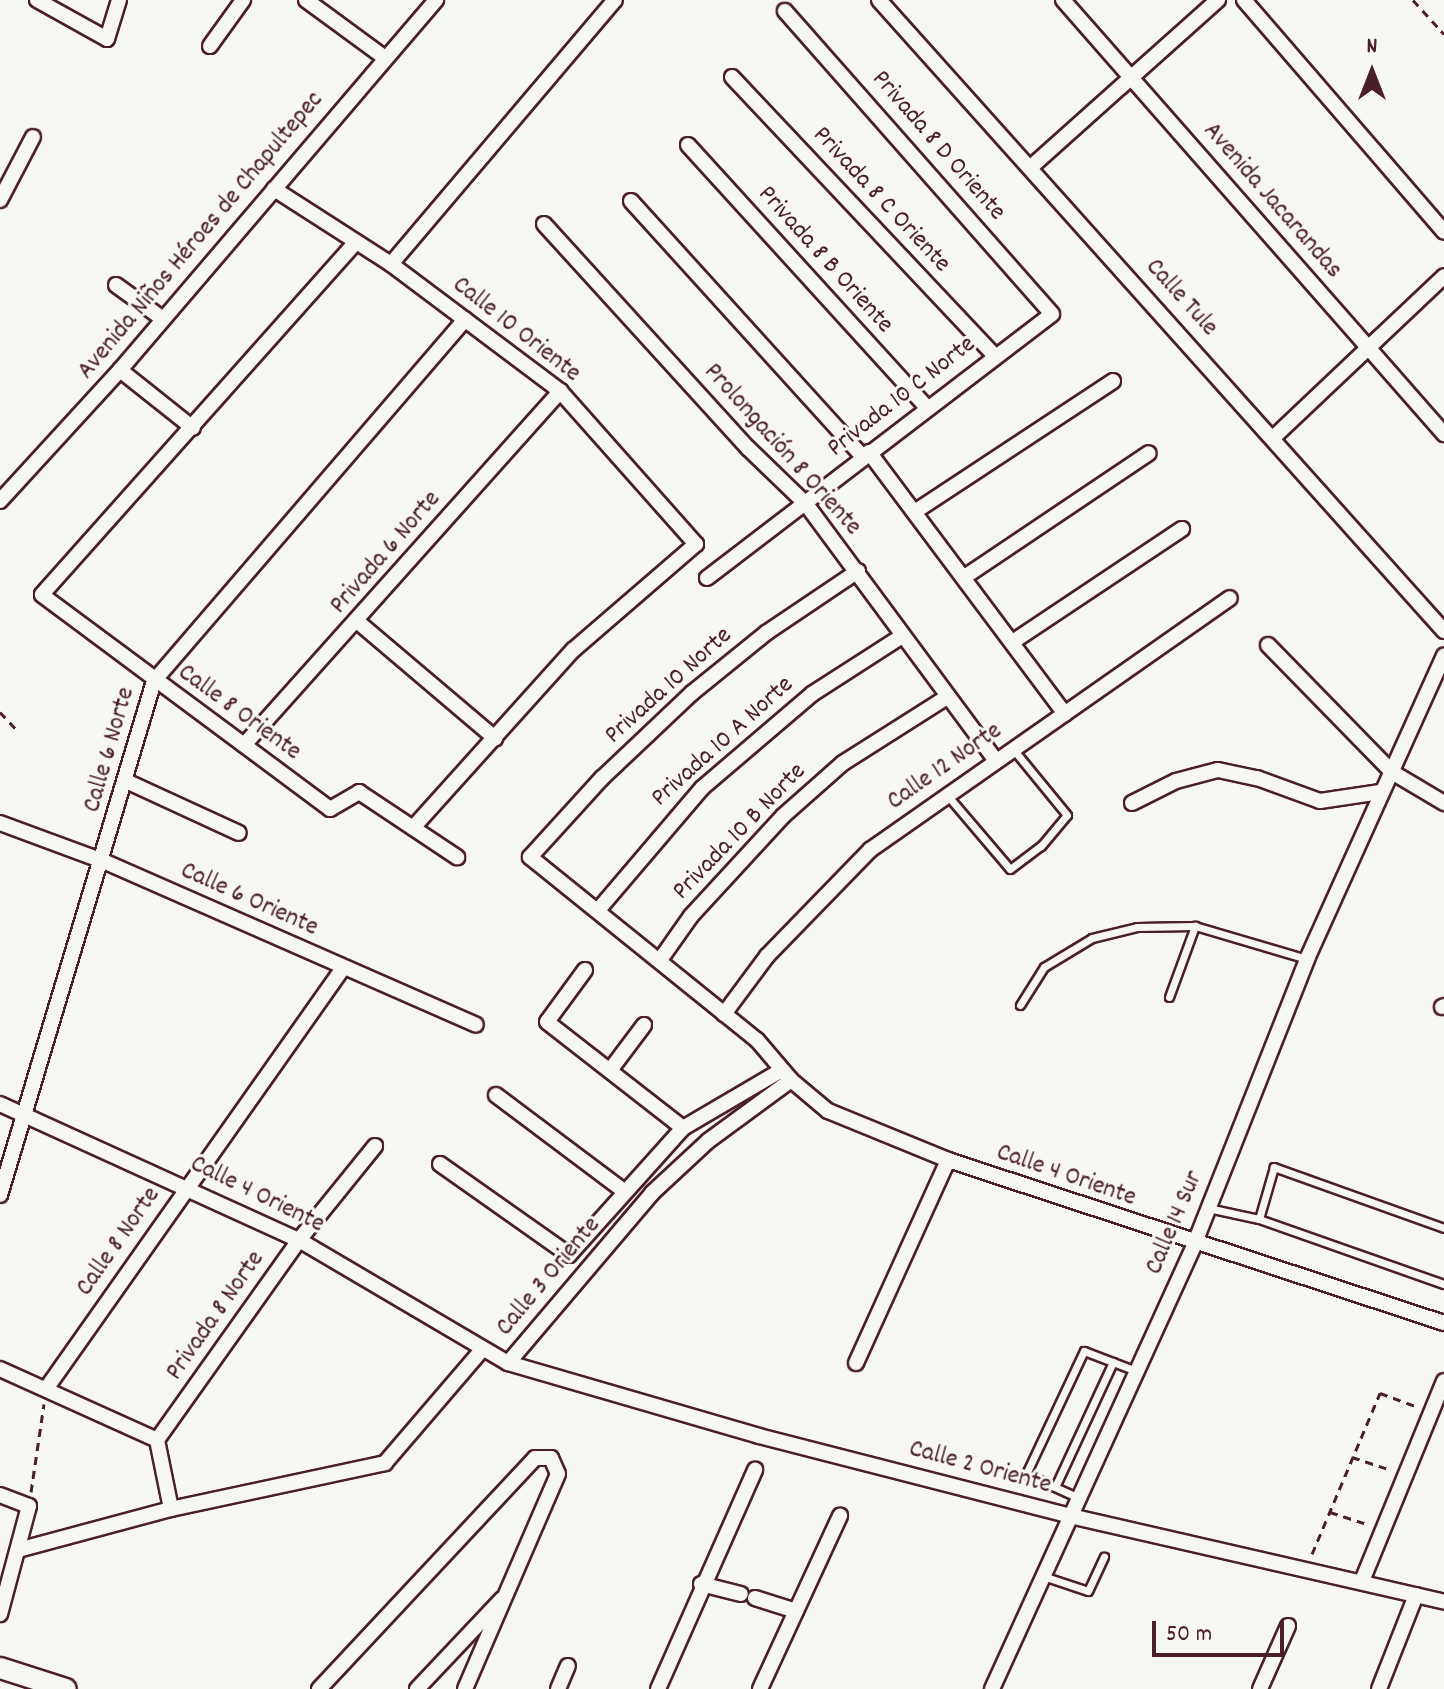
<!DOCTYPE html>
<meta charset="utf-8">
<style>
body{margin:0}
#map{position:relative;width:1444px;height:1689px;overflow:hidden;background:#f6f6f2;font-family:Dekko,sans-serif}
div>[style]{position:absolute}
.path>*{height:3px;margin-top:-1.5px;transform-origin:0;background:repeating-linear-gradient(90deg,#4a1f2b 0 8px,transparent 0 14px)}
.roads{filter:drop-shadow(2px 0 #4a1f2b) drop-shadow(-2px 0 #4a1f2b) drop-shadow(0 2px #4a1f2b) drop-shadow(0 -2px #4a1f2b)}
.lane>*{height:7px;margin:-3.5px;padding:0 3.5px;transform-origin:3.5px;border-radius:3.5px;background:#f6f6f2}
.street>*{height:14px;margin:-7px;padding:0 7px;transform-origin:7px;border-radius:7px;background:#f6f6f2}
.secondary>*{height:20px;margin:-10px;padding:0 10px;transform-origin:10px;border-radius:10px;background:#f6f6f2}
span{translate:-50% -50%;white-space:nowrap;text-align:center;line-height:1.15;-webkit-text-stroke:6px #f6f6f2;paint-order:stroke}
.street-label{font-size:26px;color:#4a1f2b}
.north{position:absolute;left:1332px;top:32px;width:80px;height:80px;-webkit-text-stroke:6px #f6f6f2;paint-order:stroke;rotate:0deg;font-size:22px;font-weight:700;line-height:32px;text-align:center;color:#4a1f2b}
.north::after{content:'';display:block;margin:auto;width:28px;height:36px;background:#4a1f2b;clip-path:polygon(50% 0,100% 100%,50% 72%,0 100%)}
.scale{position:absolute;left:1152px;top:1621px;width:132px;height:36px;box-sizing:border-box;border:4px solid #4a1f2b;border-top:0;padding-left:10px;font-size:24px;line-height:28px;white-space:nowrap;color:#4a1f2b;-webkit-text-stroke:6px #f6f6f2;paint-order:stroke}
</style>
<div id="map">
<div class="path">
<div style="left:1413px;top:0;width:46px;rotate:47.6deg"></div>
<div style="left:0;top:712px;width:25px;rotate:47deg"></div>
<div style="left:1352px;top:1457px;width:41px;rotate:18.4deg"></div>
<div style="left:31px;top:1492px;width:89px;rotate:-81.6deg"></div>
<div style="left:1330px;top:1512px;width:40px;rotate:18deg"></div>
<div style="left:1312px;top:1554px;width:175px;rotate:-67.1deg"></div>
<div style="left:1380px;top:1393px;width:40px;rotate:20.2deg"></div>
</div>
<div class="roads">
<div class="lane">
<div style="left:947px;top:795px;width:97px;rotate:49.6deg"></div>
<div style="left:1010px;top:869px;width:39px;rotate:-37deg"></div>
<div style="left:1041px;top:846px;width:40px;rotate:-50deg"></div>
<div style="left:1067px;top:815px;width:85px;rotate:-129.3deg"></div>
<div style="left:1169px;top:997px;width:76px;rotate:-69.9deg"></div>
<div style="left:1195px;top:926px;width:117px;rotate:16.4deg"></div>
<div style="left:1020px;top:1005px;width:45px;rotate:-57.7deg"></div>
<div style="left:1044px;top:967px;width:56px;rotate:-31.1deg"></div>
<div style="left:1092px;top:938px;width:46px;rotate:-13.7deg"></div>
<div style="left:1137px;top:927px;width:58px;rotate:-1deg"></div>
<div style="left:1208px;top:1208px;width:52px;rotate:12.2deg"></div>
<div style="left:1444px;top:1228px;width:181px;rotate:-160.3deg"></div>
<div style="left:1274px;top:1167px;width:54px;rotate:106.1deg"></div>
<div style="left:1259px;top:1219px;width:196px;rotate:19.4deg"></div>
<div style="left:1055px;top:1487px;width:138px;rotate:-65.1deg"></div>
<div style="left:1079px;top:1498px;width:58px;rotate:-155.6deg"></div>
<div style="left:1026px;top:1474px;width:136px;rotate:-64.8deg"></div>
<div style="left:1084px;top:1351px;width:56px;rotate:21deg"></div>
<div style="left:1043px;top:1576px;width:47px;rotate:18.4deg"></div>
<div style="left:1088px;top:1591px;width:38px;rotate:-65deg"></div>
</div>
<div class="street">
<div style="left:37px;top:0;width:80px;rotate:29.1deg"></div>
<div style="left:107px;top:39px;width:41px;rotate:-72.9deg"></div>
<div style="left:306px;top:0;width:97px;rotate:36.2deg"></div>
<div style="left:879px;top:0;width:847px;rotate:48.16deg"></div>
<div style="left:1063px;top:0;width:578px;rotate:48.72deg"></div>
<div style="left:1244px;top:0;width:306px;rotate:49.2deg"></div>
<div style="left:210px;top:46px;width:57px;rotate:-54.3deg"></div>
<div style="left:732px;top:77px;width:382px;rotate:46.7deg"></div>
<div style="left:688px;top:145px;width:354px;rotate:47.7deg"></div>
<div style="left:1031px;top:167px;width:251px;rotate:-41.8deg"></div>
<div style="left:274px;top:189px;width:139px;rotate:32.7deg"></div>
<div style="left:391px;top:264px;width:211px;rotate:36.9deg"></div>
<div style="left:560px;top:391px;width:205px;rotate:48.4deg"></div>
<div style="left:696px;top:544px;width:162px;rotate:139.2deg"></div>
<div style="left:573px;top:650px;width:239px;rotate:132deg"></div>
<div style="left:0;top:200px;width:71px;rotate:-62.4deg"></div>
<div style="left:631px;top:201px;width:345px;rotate:47.8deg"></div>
<div style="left:544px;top:224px;width:304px;rotate:47.7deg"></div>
<div style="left:749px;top:449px;width:79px;rotate:44deg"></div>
<div style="left:806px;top:504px;width:320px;rotate:53.5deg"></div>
<div style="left:356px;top:242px;width:472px;rotate:131.7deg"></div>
<div style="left:42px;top:595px;width:359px;rotate:36.6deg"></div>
<div style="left:330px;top:809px;width:34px;rotate:-30deg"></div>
<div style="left:359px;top:792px;width:118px;rotate:33.6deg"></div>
<div style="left:391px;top:264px;width:346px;rotate:-49.7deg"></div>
<div style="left:116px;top:285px;width:58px;rotate:35.9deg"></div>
<div style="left:120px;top:370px;width:93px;rotate:38.5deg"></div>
<div style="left:1274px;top:437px;width:234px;rotate:-43.4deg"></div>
<div style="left:869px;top:452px;width:327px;rotate:53.2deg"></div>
<div style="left:0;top:501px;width:178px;rotate:-47.5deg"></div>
<div style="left:120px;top:370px;width:487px;rotate:-49.5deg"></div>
<div style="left:916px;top:511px;width:236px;rotate:-33.4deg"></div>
<div style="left:858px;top:571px;width:111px;rotate:146deg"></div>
<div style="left:766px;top:633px;width:95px;rotate:141deg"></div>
<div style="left:692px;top:693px;width:124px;rotate:136.6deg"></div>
<div style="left:602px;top:778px;width:107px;rotate:132.3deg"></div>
<div style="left:530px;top:857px;width:292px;rotate:38.9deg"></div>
<div style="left:757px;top:1040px;width:52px;rotate:49.6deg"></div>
<div style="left:791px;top:1080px;width:48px;rotate:40deg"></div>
<div style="left:828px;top:1111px;width:130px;rotate:22.2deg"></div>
<div style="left:948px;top:1160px;width:522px;rotate:18.19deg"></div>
<div style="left:966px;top:576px;width:220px;rotate:-33.9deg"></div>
<div style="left:707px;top:578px;width:434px;rotate:-37.4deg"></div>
<div style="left:1052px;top:314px;width:404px;rotate:-131.4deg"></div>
<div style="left:358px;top:622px;width:180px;rotate:40.3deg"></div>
<div style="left:1014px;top:641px;width:202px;rotate:-33.7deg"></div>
<div style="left:1268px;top:645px;width:177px;rotate:45.7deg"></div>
<div style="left:1392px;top:772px;width:61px;rotate:30.8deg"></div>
<div style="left:244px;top:745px;width:475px;rotate:-48.2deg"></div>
<div style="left:126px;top:781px;width:124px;rotate:24.7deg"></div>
<div style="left:1132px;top:803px;width:49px;rotate:-26.6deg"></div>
<div style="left:1176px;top:781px;width:43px;rotate:-14.7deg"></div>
<div style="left:1218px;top:770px;width:40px;rotate:12deg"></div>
<div style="left:1257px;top:778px;width:67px;rotate:20.1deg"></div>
<div style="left:1320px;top:801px;width:61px;rotate:-8.5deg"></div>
<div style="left:0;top:823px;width:110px;rotate:20.3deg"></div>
<div style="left:103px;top:861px;width:407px;rotate:23.7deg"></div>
<div style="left:599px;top:909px;width:159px;rotate:-49.6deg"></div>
<div style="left:702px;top:788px;width:145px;rotate:-40.5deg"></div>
<div style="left:812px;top:694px;width:107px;rotate:-32.8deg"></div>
<div style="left:660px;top:960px;width:54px;rotate:-54.8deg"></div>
<div style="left:691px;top:916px;width:136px;rotate:-47.4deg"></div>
<div style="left:783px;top:816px;width:80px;rotate:-41.5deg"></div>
<div style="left:843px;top:763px;width:123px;rotate:-32.4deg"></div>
<div style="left:585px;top:970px;width:64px;rotate:126.2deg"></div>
<div style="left:547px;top:1022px;width:172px;rotate:37.9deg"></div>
<div style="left:1442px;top:1007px;width:2px;rotate:-27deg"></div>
<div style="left:724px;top:1014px;width:72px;rotate:-53.4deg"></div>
<div style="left:767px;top:956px;width:148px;rotate:-45.8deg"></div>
<div style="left:870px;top:850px;width:439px;rotate:-35deg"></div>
<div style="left:611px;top:1069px;width:55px;rotate:-53.1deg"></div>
<div style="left:496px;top:1095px;width:160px;rotate:36.9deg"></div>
<div style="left:0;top:1104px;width:328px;rotate:24.5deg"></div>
<div style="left:299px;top:1240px;width:243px;rotate:30.5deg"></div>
<div style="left:508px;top:1363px;width:223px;rotate:-49.7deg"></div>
<div style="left:652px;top:1193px;width:76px;rotate:-42.9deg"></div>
<div style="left:708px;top:1141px;width:103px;rotate:-36.3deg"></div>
<div style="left:440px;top:1164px;width:158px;rotate:35.2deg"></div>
<div style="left:569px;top:1255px;width:171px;rotate:-48.1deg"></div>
<div style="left:683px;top:1128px;width:115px;rotate:-30.4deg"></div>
<div style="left:0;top:1195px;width:537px;rotate:-73.32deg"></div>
<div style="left:154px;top:681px;width:477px;rotate:-49.3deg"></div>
<div style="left:508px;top:1363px;width:261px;rotate:16.2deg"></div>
<div style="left:759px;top:1436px;width:321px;rotate:14.4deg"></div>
<div style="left:1070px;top:1516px;width:384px;rotate:12.9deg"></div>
<div style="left:856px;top:1363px;width:223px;rotate:-65.6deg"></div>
<div style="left:0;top:1369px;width:172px;rotate:24.3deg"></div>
<div style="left:46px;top:1389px;width:515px;rotate:-54.8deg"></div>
<div style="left:157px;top:1440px;width:245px;rotate:-54.6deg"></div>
<div style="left:299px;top:1240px;width:121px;rotate:-51deg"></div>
<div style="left:157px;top:1440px;width:70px;rotate:78.5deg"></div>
<div style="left:0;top:1495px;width:31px;rotate:21deg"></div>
<div style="left:29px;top:1506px;width:112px;rotate:105deg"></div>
<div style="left:18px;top:1550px;width:158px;rotate:-15deg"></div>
<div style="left:171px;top:1509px;width:219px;rotate:-12.1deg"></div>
<div style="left:385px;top:1463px;width:149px;rotate:-49.4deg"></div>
<div style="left:1362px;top:1581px;width:216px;rotate:-67.7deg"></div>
<div style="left:701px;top:1584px;width:41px;rotate:14deg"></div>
<div style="left:755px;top:1598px;width:43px;rotate:17.6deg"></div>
<div style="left:319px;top:1689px;width:316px;rotate:-46.9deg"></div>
<div style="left:535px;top:1458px;width:16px"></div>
<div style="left:551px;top:1458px;width:17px;rotate:66deg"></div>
<div style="left:558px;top:1474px;width:234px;rotate:113.4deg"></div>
<div style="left:417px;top:1689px;width:124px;rotate:-46.6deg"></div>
<div style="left:558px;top:1689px;width:25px;rotate:-67deg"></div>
<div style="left:658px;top:1689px;width:240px;rotate:-66.1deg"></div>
<div style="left:760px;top:1689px;width:191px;rotate:-65.2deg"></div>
<div style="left:992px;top:1689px;width:488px;rotate:-65.5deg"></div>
<div style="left:1194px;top:1245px;width:308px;rotate:-68.4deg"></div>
<div style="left:1307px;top:959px;width:333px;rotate:-65.7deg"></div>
<div style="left:1260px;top:1689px;width:69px;rotate:-66deg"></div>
<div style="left:1379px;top:1689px;width:101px;rotate:-68.5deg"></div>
</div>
<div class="secondary">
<div style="left:0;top:1668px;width:69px;rotate:17.7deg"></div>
</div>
</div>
<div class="street-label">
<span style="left:938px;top:146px;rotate:49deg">Privada 8 D Oriente</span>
<span style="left:881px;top:200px;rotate:47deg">Privada 8 C Oriente</span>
<span style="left:1272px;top:201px;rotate:49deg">Avenida Jacarandas</span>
<span style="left:201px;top:236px;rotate:-50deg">Avenida Niños Héroes de Chapultepec</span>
<span style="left:825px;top:260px;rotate:48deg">Privada 8 B Oriente</span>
<span style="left:1181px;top:298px;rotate:48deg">Calle Tule</span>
<span style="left:516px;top:330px;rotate:38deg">Calle 10 Oriente</span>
<span style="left:902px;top:397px;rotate:-38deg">Privada 10 C Norte</span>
<span style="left:782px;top:450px;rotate:48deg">Prolongación 8 Oriente</span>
<span style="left:386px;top:553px;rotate:-49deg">Privada 6 Norte</span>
<span style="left:669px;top:686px;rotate:-42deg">Privada 10 Norte</span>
<span style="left:239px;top:713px;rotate:36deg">Calle 8 Oriente</span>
<span style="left:723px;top:742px;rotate:-42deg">Privada 10 A Norte</span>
<span style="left:110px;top:750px;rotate:-74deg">Calle 6 Norte</span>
<span style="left:945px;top:767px;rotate:-35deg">Calle 12 Norte</span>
<span style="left:740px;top:832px;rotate:-46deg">Privada 10 B Norte</span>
<span style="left:249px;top:900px;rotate:24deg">Calle 6 Oriente</span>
<span style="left:1066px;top:1176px;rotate:19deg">Calle 4 Oriente</span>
<span style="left:257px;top:1195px;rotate:26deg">Calle 4 Oriente</span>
<span style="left:1175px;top:1223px;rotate:-67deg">Calle 14 Sur</span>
<span style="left:119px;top:1242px;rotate:-55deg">Calle 8 Norte</span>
<span style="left:549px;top:1277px;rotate:-50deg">Calle 3 Oriente</span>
<span style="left:216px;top:1316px;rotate:-55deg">Privada 8 Norte</span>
<span style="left:980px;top:1468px;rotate:15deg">Calle 2 Oriente</span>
</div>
<div class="north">N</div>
<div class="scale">50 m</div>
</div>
